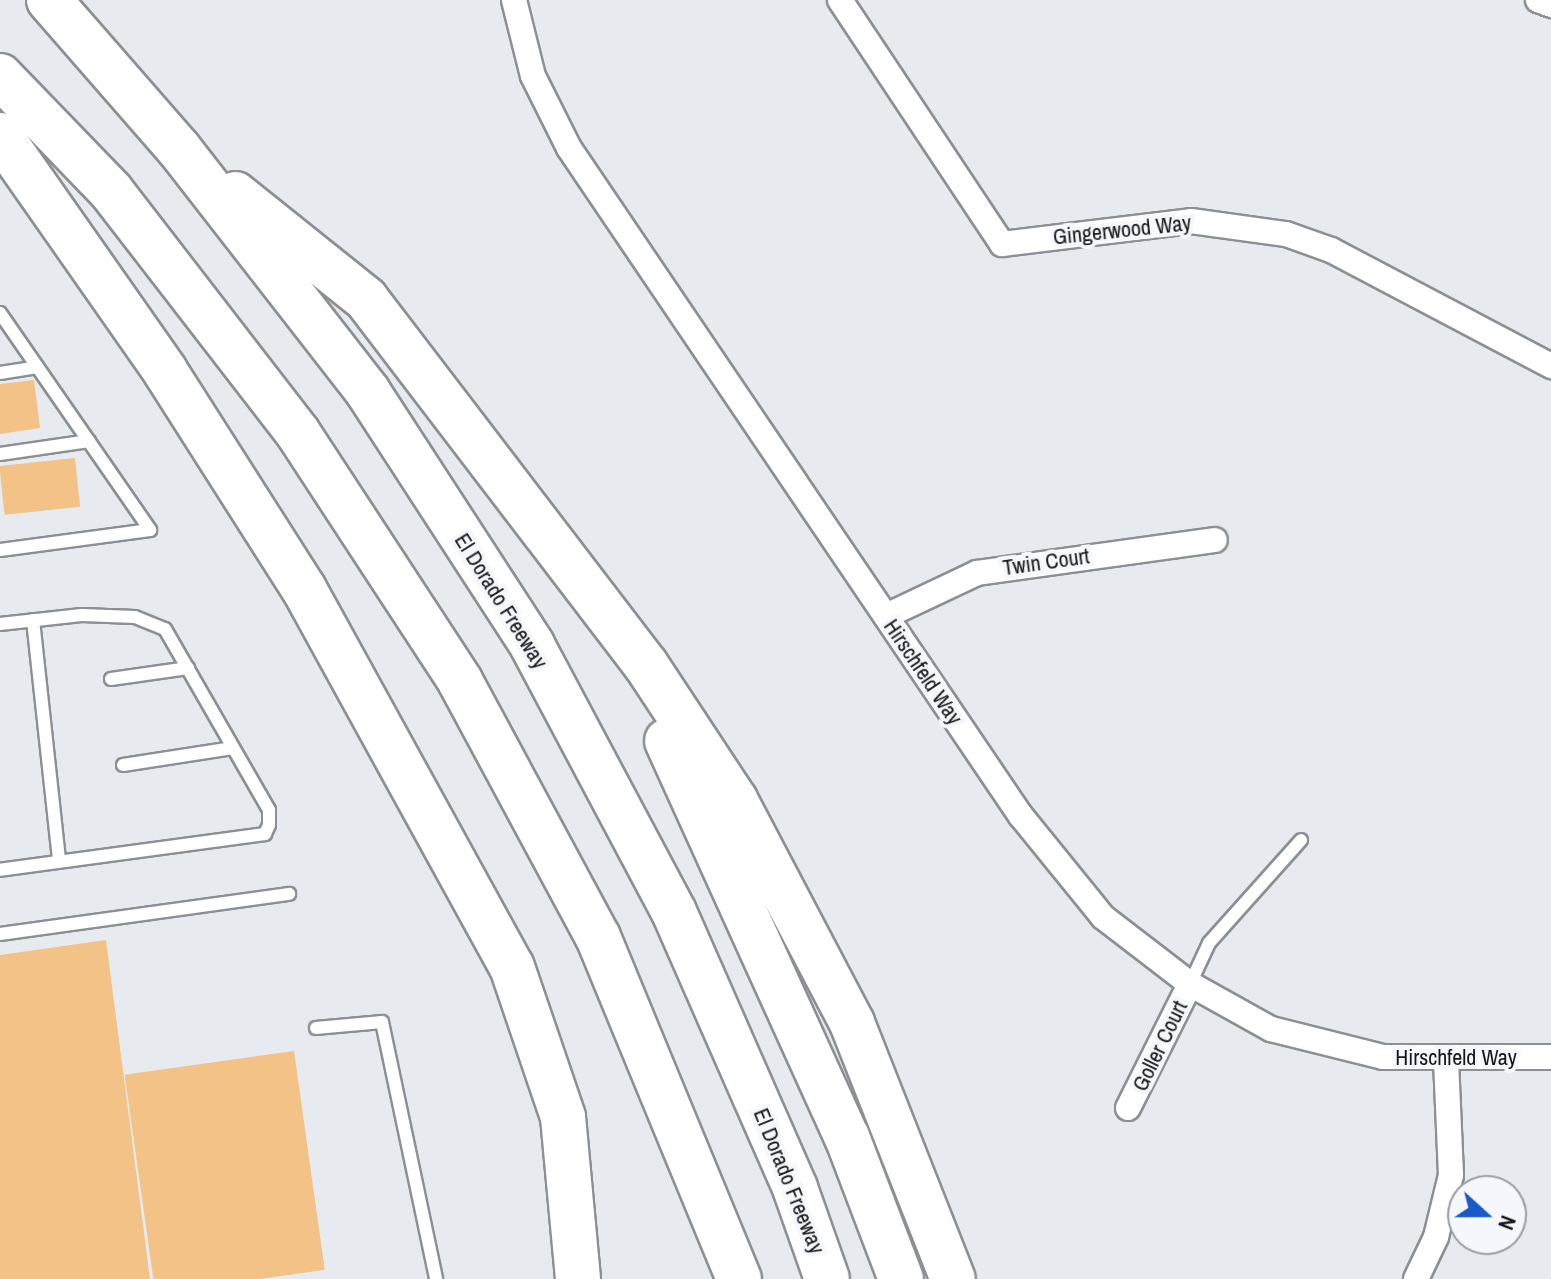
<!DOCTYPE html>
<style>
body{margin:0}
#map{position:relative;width:1551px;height:1279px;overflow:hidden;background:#e7eaef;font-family:"Archivo Narrow",sans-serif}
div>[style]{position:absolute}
.building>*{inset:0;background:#f2c286;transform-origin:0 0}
.roads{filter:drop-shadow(2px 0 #8c8f93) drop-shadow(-2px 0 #8c8f93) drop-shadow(0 2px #8c8f93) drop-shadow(0 -2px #8c8f93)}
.service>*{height:12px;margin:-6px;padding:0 6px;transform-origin:6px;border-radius:6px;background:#fff}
.minor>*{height:24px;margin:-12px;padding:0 12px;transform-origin:12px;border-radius:12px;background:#fff}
.motorway>*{height:44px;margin:-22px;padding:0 22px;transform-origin:22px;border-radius:22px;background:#fff}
span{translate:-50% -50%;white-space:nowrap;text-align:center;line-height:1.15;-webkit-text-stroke:8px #f5f7fd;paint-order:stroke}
.street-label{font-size:22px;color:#161718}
.north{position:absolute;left:1447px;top:1175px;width:80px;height:80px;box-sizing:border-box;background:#f5f7fd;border:2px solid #9c9da1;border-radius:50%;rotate:111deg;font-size:22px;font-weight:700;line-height:32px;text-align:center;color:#161718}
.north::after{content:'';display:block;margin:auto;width:28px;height:36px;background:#1a5ac5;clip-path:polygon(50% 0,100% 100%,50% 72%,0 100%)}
</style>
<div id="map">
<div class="building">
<div style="clip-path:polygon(34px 380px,40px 428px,0 434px,0 384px)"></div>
<div style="left:75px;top:458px;width:49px;height:76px;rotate:84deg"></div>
<div style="clip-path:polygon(106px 940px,150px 1279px,0 1279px,0 955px)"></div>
<div style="left:294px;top:1051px;width:221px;height:171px;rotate:82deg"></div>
</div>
<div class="roads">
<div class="service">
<div style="left:0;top:313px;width:264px;rotate:55.3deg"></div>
<div style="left:150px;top:530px;width:151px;rotate:172.4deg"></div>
<div style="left:0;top:373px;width:38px;rotate:-9deg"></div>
<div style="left:0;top:454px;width:90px;rotate:-8.3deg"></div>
<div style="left:33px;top:620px;width:242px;rotate:83.8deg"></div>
<div style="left:0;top:624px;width:82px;rotate:-6.3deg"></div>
<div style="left:82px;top:615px;width:53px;rotate:2.2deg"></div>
<div style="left:135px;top:617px;width:32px;rotate:22deg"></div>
<div style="left:165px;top:629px;width:209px;rotate:60.1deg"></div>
<div style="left:269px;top:810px;width:15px;rotate:90deg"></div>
<div style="left:269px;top:825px;width:10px;rotate:114deg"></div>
<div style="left:265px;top:834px;width:267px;rotate:172.3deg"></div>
<div style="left:111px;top:679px;width:78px;rotate:-8.1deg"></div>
<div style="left:123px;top:765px;width:111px;rotate:-8.8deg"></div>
<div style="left:0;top:934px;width:292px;rotate:-7.9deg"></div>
<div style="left:1190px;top:984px;width:45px;rotate:-65.1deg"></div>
<div style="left:1209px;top:943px;width:138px;rotate:-48.2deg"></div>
<div style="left:316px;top:1028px;width:66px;rotate:-5.2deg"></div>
<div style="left:382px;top:1022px;width:263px;rotate:78.1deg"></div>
</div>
<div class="minor">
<div style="left:514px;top:0;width:78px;rotate:76deg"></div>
<div style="left:533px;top:76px;width:80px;rotate:63.4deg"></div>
<div style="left:569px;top:148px;width:807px;rotate:55.92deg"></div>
<div style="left:1021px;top:816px;width:130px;rotate:50.9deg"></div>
<div style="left:1103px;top:917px;width:110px;rotate:37.6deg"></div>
<div style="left:1190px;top:984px;width:93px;rotate:29.1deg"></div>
<div style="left:1271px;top:1029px;width:115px;rotate:14deg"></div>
<div style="left:1383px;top:1057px;width:168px"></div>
<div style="left:840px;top:0;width:293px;rotate:56.4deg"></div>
<div style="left:1002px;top:244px;width:190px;rotate:-6.9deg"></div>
<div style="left:1191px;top:221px;width:96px;rotate:7.8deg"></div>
<div style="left:1286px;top:234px;width:48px;rotate:19.6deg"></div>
<div style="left:1331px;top:250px;width:249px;rotate:27.8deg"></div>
<div style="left:1538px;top:0;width:14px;rotate:21deg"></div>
<div style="left:886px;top:616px;width:101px;rotate:-25.3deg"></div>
<div style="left:977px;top:573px;width:240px;rotate:-7.9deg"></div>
<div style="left:1128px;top:1108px;width:139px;rotate:-63.4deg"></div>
<div style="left:1416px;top:1279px;width:47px;rotate:-64.5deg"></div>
<div style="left:1436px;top:1237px;width:64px;rotate:-76.4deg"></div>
<div style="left:1451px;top:1175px;width:116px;rotate:-92.5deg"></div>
</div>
<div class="motorway">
<div style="left:49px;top:0;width:198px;rotate:48.9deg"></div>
<div style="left:179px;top:149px;width:308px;rotate:52.1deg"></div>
<div style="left:368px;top:392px;width:302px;rotate:57deg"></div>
<div style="left:532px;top:645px;width:302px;rotate:62deg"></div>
<div style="left:674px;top:912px;width:301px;rotate:66.3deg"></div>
<div style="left:795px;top:1188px;width:96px;rotate:70.6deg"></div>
<div style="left:0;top:76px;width:160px;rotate:46deg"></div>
<div style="left:111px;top:191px;width:306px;rotate:52.3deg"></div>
<div style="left:298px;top:433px;width:296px;rotate:56.8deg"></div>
<div style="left:460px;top:681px;width:291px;rotate:61.7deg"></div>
<div style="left:598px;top:937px;width:370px;rotate:67.6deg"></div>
<div style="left:0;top:135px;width:288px;rotate:55deg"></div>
<div style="left:165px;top:371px;width:259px;rotate:57.5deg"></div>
<div style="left:304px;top:589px;width:431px;rotate:61.2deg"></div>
<div style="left:512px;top:967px;width:158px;rotate:71.2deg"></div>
<div style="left:563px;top:1117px;width:163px;rotate:84.7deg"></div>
<div style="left:235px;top:194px;width:168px;rotate:38.7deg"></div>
<div style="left:366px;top:299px;width:461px;rotate:52.6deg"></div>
<div style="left:646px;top:665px;width:162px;rotate:56.6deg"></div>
<div style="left:735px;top:800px;width:252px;rotate:62.3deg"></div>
<div style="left:852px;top:1023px;width:275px;rotate:68.5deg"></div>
<div style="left:667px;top:741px;width:435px;rotate:65.6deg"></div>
<div style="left:847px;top:1137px;width:152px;rotate:69.2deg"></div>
</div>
</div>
<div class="street-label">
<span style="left:1122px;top:230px;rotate:-6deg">Gingerwood Way</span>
<span style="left:1046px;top:562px;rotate:-8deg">Twin Court</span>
<span style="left:501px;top:601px;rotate:58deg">El Dorado Freeway</span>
<span style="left:923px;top:672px;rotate:56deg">Hirschfeld Way</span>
<span style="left:1160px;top:1046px;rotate:-64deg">Goller Court</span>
<span style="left:1456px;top:1058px">Hirschfeld Way</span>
<span style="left:789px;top:1181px;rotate:68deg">El Dorado Freeway</span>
</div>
<div class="north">N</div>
</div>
